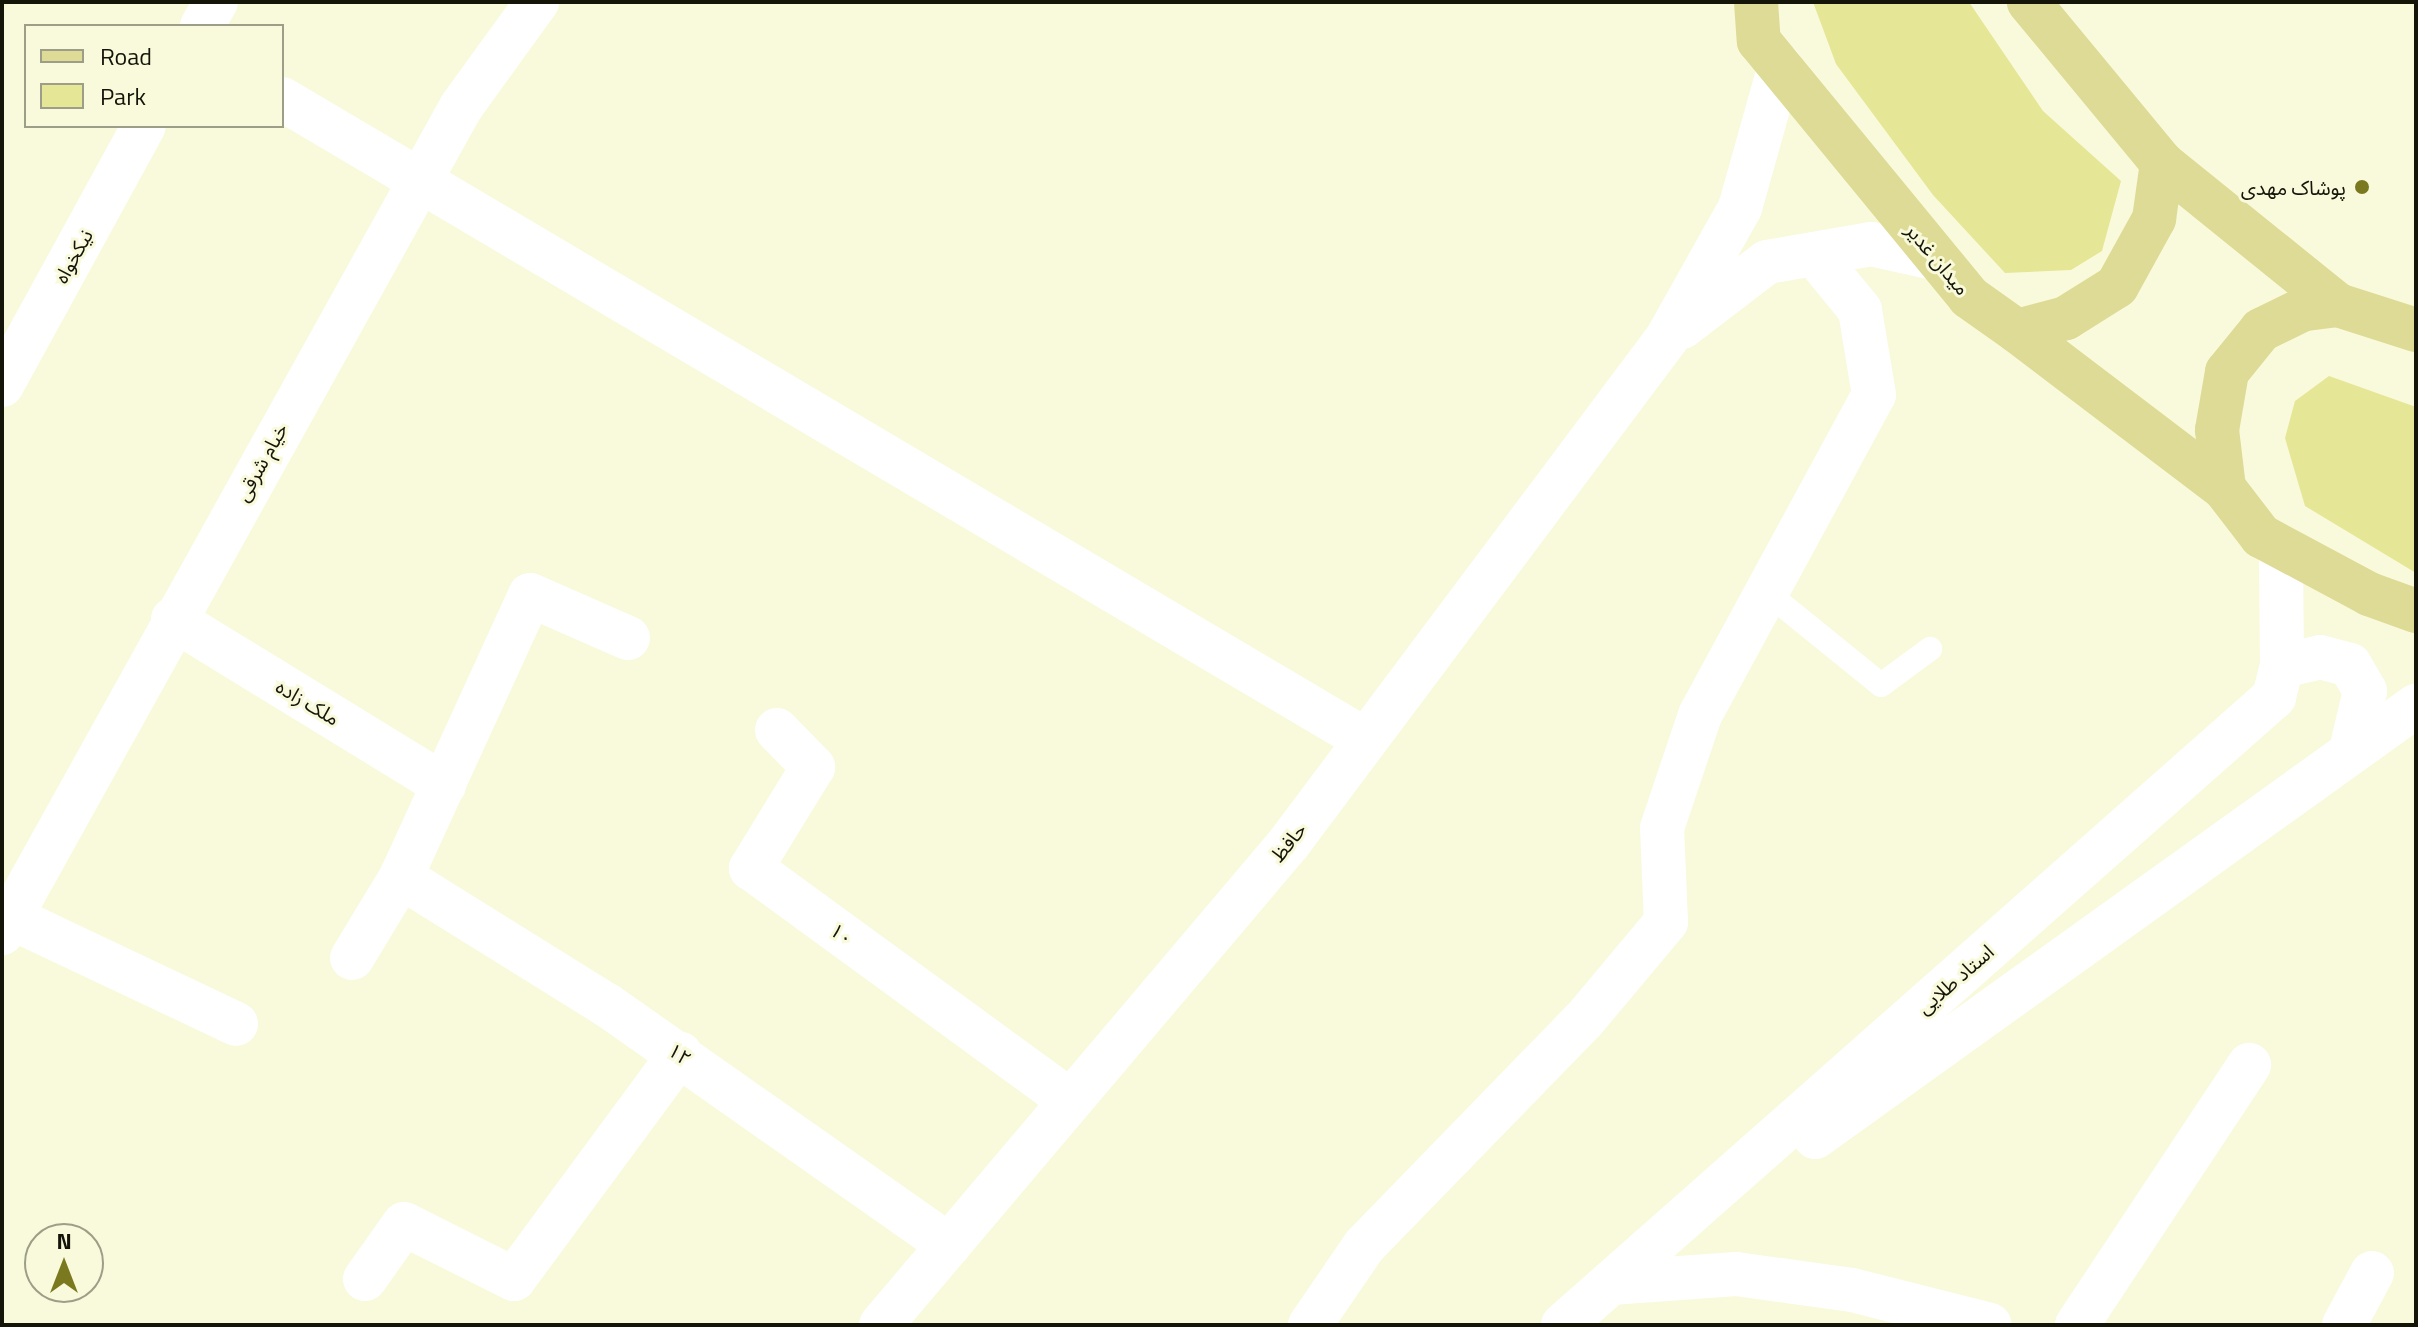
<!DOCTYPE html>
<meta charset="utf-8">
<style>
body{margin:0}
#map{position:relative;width:2418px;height:1327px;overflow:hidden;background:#f9fadb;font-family:"Titillium Web","Noto Sans Arabic",sans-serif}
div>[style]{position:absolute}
.green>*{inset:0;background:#e6e697}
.service>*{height:24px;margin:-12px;padding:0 12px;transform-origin:12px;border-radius:12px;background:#fff}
.minor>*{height:44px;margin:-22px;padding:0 22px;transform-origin:22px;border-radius:22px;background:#fff}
.tertiary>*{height:44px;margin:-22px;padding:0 22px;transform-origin:22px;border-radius:22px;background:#fff}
.primary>*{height:44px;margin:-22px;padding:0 22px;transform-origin:22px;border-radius:22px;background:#dddb95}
.dots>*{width:22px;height:22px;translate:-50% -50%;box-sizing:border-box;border:4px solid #f9fadb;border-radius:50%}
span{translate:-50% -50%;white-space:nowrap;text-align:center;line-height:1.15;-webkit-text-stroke:6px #f9fadb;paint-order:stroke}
.poi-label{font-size:20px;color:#141409}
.right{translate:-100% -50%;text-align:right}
.street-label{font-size:20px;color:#141409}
.frame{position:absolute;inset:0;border:4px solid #141409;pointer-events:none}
.legend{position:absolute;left:24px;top:24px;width:260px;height:104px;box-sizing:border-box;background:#f9fadb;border:2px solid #9d9e87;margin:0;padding:10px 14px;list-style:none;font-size:24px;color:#141409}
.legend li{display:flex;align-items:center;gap:16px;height:40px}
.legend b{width:40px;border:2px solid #9d9e87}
.north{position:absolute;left:24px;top:1223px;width:80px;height:80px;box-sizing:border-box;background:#f9fadb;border:2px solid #9d9e87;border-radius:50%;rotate:0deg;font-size:22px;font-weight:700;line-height:32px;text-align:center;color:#141409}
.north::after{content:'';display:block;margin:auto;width:28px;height:36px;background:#7b7920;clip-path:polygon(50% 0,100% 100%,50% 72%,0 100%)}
</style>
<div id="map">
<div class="green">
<div style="clip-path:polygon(1813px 2px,1969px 2px,2043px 111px,2121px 181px,2102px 251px,2071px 270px,2005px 273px,1933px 195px,1836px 64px)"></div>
<div style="clip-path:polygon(2329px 376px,2416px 407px,2416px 573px,2305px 506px,2285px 438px,2295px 401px)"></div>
</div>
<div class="service">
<div style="left:1765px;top:591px;width:149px;rotate:39deg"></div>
<div style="left:1881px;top:685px;width:61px;rotate:-36.3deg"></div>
</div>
<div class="minor">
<div style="left:202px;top:26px;width:28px;rotate:-60deg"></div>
<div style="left:282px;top:99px;width:1259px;rotate:30.6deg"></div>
<div style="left:2px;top:385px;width:295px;rotate:-61.3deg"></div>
<div style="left:173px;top:619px;width:318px;rotate:31.5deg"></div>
<div style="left:777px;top:730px;width:52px;rotate:45.8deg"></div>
<div style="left:813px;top:767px;width:119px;rotate:121.5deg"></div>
<div style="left:751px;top:868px;width:395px;rotate:36.1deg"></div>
<div style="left:401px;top:877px;width:243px;rotate:31.9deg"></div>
<div style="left:607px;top:1005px;width:418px;rotate:35.1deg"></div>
<div style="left:10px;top:917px;width:250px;rotate:25.3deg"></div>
<div style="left:352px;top:958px;width:95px;rotate:-58.8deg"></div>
<div style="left:401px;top:877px;width:310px;rotate:-65.4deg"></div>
<div style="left:530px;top:595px;width:107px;rotate:23.7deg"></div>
<div style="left:365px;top:1279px;width:67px;rotate:-54.7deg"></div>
<div style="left:404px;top:1224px;width:123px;rotate:26.6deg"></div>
<div style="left:514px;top:1279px;width:280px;rotate:-53.6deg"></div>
<div style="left:1611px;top:1283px;width:125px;rotate:-4.1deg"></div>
<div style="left:1736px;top:1274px;width:117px;rotate:7.9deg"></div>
<div style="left:1852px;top:1290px;width:142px;rotate:14.2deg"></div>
<div style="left:1310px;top:1325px;width:96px;rotate:-55.6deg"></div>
<div style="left:1364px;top:1246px;width:315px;rotate:-45.8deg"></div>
<div style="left:1584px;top:1020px;width:128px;rotate:-50.1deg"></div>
<div style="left:1666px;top:922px;width:94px;rotate:-92.4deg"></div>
<div style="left:1662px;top:828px;width:119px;rotate:-71.4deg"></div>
<div style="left:1700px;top:715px;width:364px;rotate:-61.5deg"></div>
<div style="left:1874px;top:395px;width:86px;rotate:-99.4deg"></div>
<div style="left:1860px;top:310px;width:72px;rotate:-129.4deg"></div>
<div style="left:2077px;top:1325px;width:312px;rotate:-56.5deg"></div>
<div style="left:2344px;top:1325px;width:59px;rotate:-61.7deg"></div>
</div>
<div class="tertiary">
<div style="left:1682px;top:327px;width:107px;rotate:-37.4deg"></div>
<div style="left:1767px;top:262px;width:106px;rotate:-9.8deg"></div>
<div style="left:1871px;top:244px;width:69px;rotate:12.6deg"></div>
<div style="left:2282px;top:666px;width:39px;rotate:-13deg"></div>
<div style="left:2320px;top:657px;width:31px;rotate:15deg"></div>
<div style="left:2350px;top:665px;width:30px;rotate:60deg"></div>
<div style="left:2365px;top:691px;width:61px;rotate:103.3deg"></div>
<div style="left:2px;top:933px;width:945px;rotate:-60.94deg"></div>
<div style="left:461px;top:107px;width:130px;rotate:-54.1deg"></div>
<div style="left:1815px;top:1137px;width:740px;rotate:-35.65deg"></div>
<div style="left:881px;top:1325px;width:631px;rotate:-49.75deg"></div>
<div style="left:1289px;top:843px;width:631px;rotate:-53.18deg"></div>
<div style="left:1667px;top:338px;width:149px;rotate:-60.7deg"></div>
<div style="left:1740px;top:208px;width:148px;rotate:-74.3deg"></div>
<div style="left:1563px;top:1325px;width:949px;rotate:-41.45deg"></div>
<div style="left:2274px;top:697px;width:32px;rotate:-76deg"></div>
<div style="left:2282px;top:666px;width:119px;rotate:-90.5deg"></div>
</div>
<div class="primary">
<div style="left:1756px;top:2px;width:39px;rotate:86deg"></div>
<div style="left:1759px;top:41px;width:331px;rotate:50.6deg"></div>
<div style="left:1969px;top:297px;width:59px;rotate:35.3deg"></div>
<div style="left:2017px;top:331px;width:51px;rotate:-14.9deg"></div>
<div style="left:2066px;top:318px;width:60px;rotate:-32.1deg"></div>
<div style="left:2117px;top:286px;width:77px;rotate:-61.1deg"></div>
<div style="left:2154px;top:219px;width:57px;rotate:-81.9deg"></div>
<div style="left:2162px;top:163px;width:209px;rotate:-129.6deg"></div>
<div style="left:2162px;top:163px;width:226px;rotate:38.9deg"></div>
<div style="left:2416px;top:330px;width:82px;rotate:-162.2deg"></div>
<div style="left:2338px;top:305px;width:34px;rotate:173deg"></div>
<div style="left:2304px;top:309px;width:48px;rotate:154deg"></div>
<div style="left:2261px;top:330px;width:54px;rotate:129deg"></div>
<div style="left:2227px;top:372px;width:59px;rotate:99.8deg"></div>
<div style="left:2217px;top:430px;width:58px;rotate:83.1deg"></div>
<div style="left:2224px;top:488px;width:61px;rotate:52.4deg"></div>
<div style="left:2261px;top:536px;width:123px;rotate:28.2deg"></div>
<div style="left:2369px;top:594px;width:50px;rotate:19.9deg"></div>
<div style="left:2017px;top:331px;width:260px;rotate:37.2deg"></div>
</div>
<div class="dots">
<div style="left:2362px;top:187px;background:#7b7920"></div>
</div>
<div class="poi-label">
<span class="right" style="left:2346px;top:187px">پوشاک مهدی</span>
</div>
<div class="street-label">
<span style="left:73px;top:256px;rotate:-61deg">نیکخواه</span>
<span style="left:1938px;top:259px;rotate:50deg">میدان غدیر</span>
<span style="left:261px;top:462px;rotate:-61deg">خیام شرقی</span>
<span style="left:308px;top:702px;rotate:31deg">ملک زاده</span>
<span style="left:1288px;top:842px;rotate:-51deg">حافظ</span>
<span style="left:842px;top:934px;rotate:36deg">۱۰</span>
<span style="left:1955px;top:979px;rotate:-41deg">استاد طلایی</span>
<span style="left:680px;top:1054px;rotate:34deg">۱۲</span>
</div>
<div class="frame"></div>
<ul class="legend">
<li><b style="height:10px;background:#dddb95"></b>Road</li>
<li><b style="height:22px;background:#e6e697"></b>Park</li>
</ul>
<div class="north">N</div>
</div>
